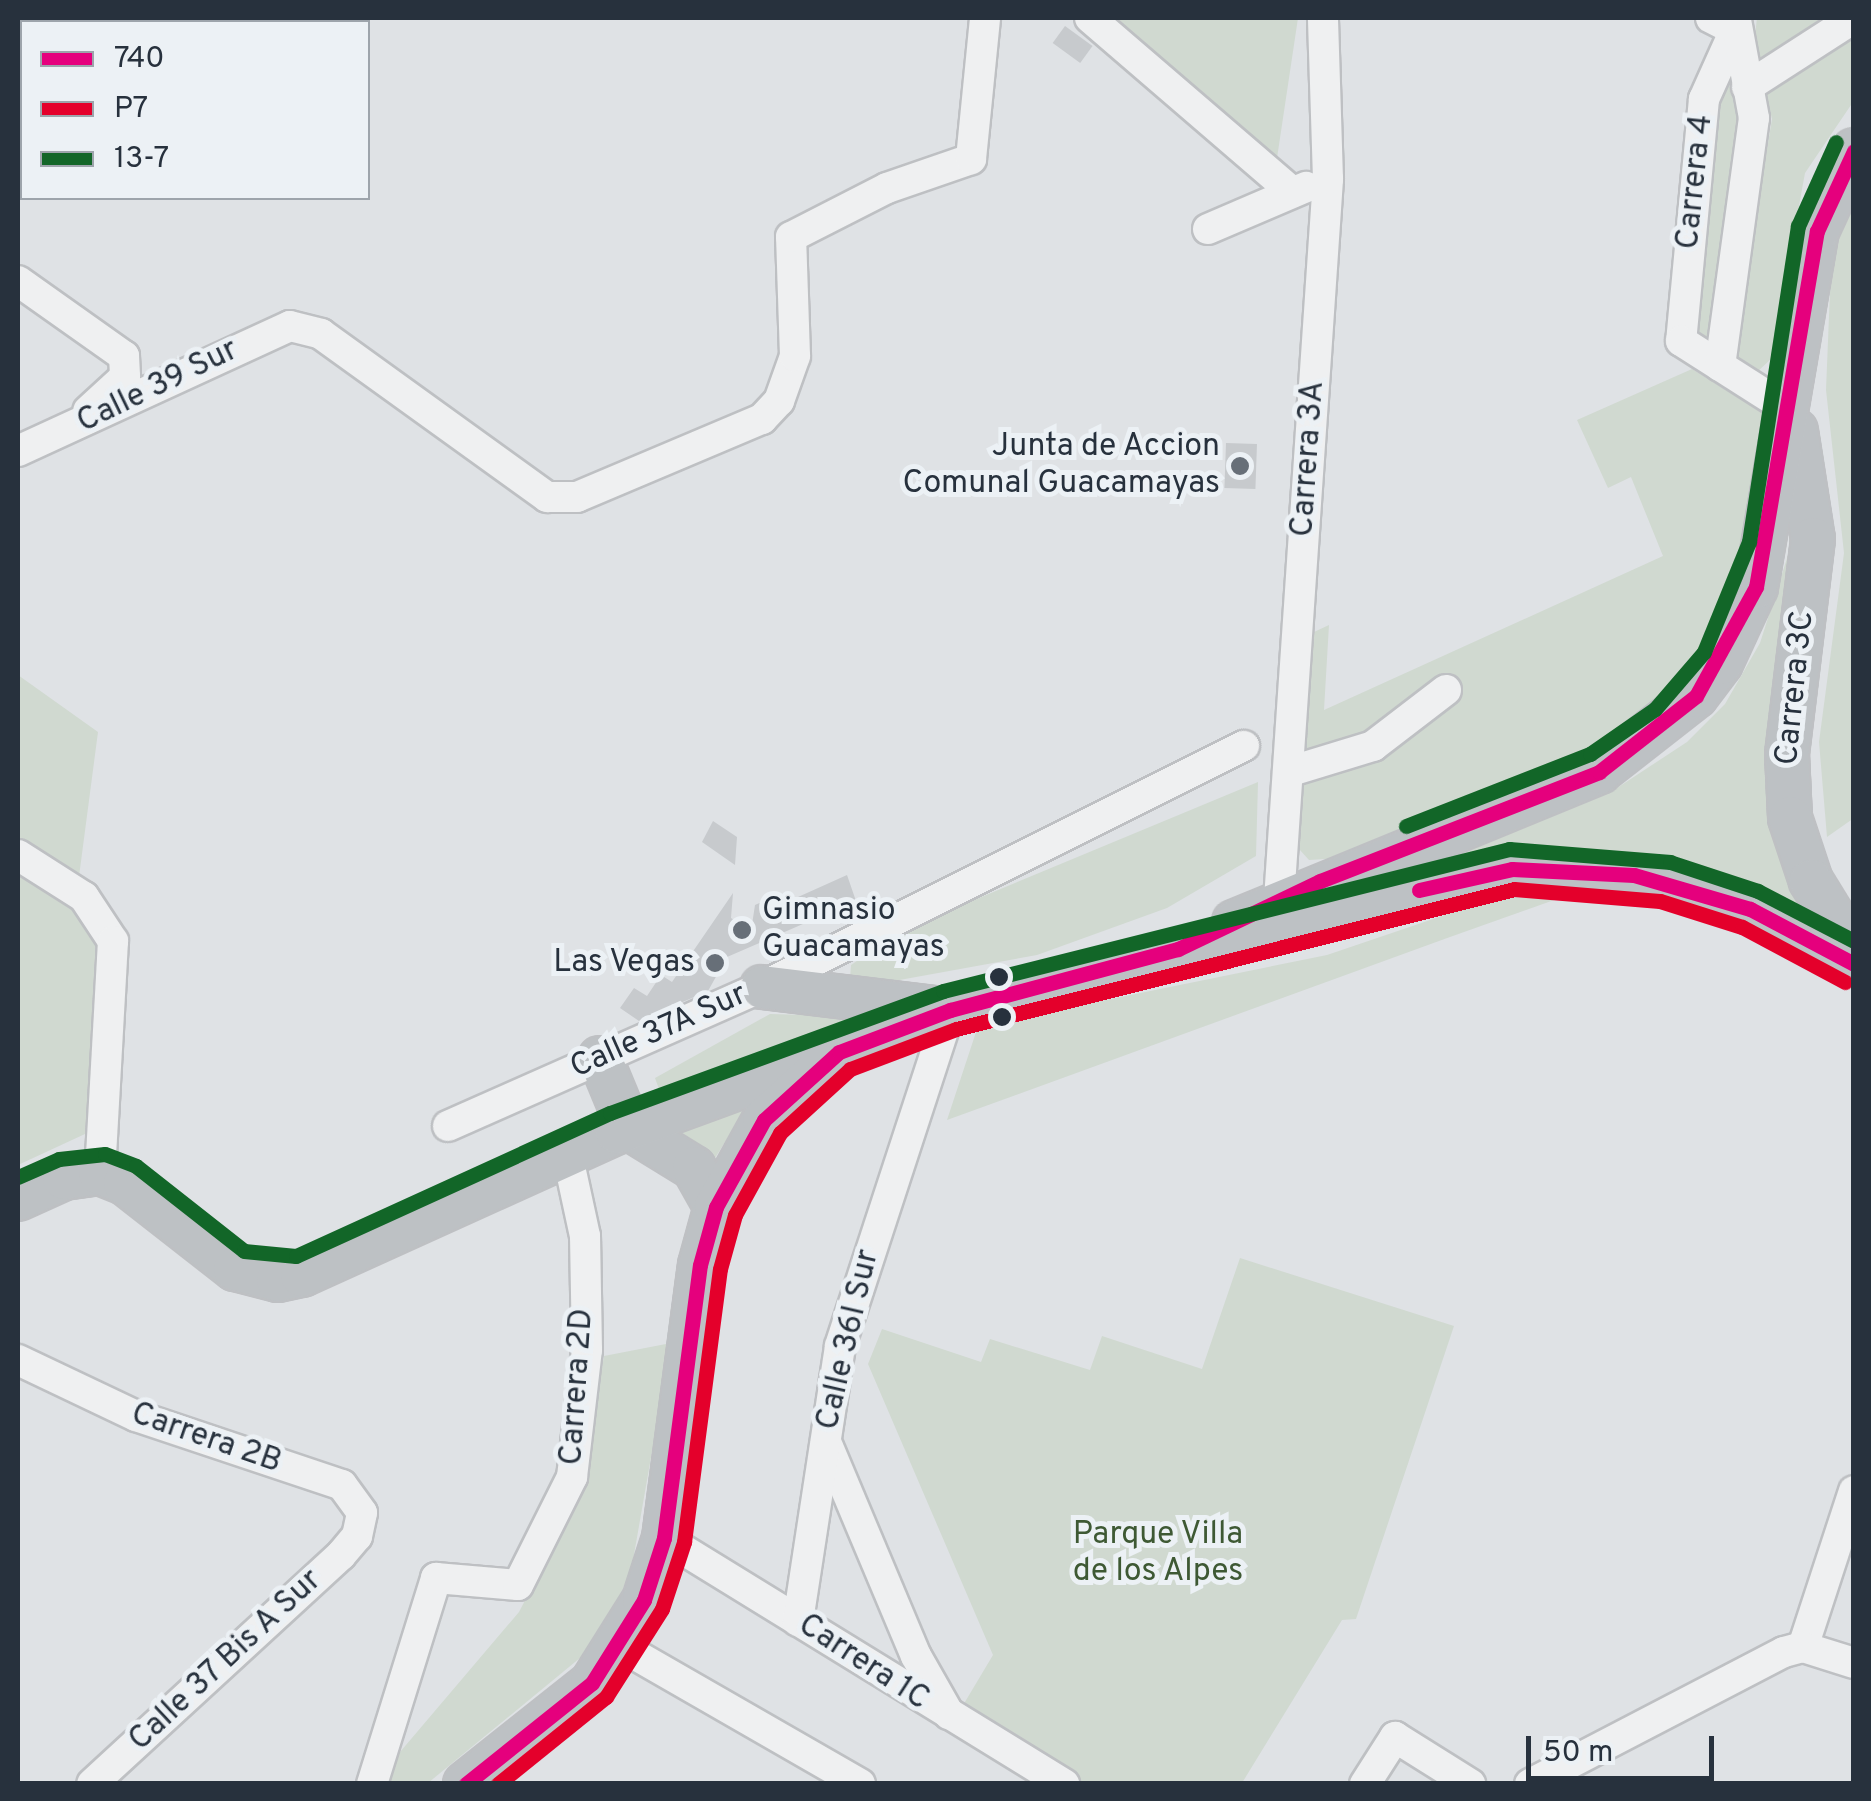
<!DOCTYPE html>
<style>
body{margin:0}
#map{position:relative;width:1871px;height:1801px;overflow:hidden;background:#dfe2e5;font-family:Overpass,sans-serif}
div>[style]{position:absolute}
.green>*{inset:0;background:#d0d9d0}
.building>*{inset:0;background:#c7cacd;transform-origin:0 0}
.roads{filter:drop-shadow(2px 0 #bec0c3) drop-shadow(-2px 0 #bec0c3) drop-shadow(0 2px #bec0c3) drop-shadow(0 -2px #bec0c3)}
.street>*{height:30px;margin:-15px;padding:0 15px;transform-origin:15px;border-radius:15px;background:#eff0f1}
.secondary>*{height:42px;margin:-21px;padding:0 21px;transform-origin:21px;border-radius:21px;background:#bdc1c4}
.bus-1>*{height:15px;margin:-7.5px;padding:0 7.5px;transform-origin:7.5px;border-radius:7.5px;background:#e5007d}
.bus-2>*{height:15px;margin:-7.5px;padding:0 7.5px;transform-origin:7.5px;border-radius:7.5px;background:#e4002b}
.bus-3>*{height:15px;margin:-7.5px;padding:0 7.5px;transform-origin:7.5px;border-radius:7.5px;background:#126628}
.dots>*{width:28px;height:28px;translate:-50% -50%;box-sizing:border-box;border:5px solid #ecf1f5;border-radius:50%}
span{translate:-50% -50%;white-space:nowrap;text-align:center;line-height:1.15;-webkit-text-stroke:10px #ecf1f5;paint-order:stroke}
.street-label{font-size:32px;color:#27313d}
.poi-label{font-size:32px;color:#27313d}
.right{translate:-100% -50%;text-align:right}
.left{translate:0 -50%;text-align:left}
.park-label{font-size:32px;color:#3e5934}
.frame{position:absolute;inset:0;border:20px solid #27313d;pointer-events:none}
.legend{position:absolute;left:20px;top:20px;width:350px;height:180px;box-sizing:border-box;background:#ecf1f5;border:2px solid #9da4ab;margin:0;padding:12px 18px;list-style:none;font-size:30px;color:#27313d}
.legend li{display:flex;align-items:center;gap:20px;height:50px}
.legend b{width:50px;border:2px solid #9da4ab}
.scale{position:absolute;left:1526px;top:1736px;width:188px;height:45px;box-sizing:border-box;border:5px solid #27313d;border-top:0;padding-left:12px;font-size:30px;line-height:35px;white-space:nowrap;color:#27313d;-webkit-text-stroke:8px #ecf1f5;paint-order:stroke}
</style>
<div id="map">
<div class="green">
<div style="clip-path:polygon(1117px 18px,1298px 18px,1277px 158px,1166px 68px)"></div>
<div style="clip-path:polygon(1757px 18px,1853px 18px,1853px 102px,1805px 173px,1771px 359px,1756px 373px,1733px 354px,1772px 119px,1754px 44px)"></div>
<div style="clip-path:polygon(1730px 58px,1742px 121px,1712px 351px,1691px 330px,1706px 130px)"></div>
<div style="clip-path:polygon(1853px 180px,1854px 818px,1827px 837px,1819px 742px,1844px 553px,1826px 390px,1829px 316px,1832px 248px)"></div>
<div style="clip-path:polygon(1692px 369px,1770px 417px,1736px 604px,1674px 697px,1562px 773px,1341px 858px,1309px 860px,1299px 849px,1297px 815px,1314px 632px,1329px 625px,1324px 710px,1663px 556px,1631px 477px,1608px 488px,1577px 420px)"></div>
<div style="clip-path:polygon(1797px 527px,1813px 920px,1662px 863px,1607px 854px,1551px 853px,1397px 874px,1617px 788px,1687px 742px,1725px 704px,1760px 643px)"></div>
<div style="clip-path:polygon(18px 675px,98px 732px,75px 907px,104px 935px,85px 1134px,18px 1165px)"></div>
<div style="clip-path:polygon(1258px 782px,1256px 856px,1167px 908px,1037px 955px,883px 983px,850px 979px,851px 965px,902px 930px)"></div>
<div style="clip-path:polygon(1585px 889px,1450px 937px,947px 1120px,978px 1026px,1327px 955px,1498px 897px)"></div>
<div style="clip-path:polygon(770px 1014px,843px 1016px,846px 1023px,659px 1089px,655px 1078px)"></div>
<div style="clip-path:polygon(757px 1091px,715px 1158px,674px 1131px)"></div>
<div style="clip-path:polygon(1240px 1258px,1454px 1326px,1356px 1619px,1342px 1620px,1242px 1783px,1062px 1783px,953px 1722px,993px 1655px,868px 1364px,882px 1329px,981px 1362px,990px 1339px,1090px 1370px,1102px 1336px,1202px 1369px)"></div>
<div style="clip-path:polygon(671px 1343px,632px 1566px,603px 1639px,428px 1783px,384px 1784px,389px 1765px,519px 1612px,580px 1495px,604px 1356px)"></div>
</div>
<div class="building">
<div style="left:1065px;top:26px;width:34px;height:21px;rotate:36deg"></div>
<div style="left:1226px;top:443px;width:31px;height:45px;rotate:2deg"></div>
<div style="clip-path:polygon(713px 821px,737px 837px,735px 865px,702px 842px)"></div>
<div style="clip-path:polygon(847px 875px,856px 901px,727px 957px,708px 991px,639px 1021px,620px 1008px,634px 988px,647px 996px,661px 975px,672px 982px,733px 893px,731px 918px,751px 931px,755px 905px,775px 896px,778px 906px)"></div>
</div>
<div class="roads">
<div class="street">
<div style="left:1090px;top:18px;width:267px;rotate:40.7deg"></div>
<div style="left:1711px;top:18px;width:27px;rotate:27deg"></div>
<div style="left:1735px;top:30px;width:76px;rotate:114.2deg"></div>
<div style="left:1704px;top:99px;width:243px;rotate:95.4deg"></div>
<div style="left:1681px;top:341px;width:130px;rotate:32.5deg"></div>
<div style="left:1747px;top:87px;width:127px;rotate:-32.8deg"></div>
<div style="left:1208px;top:229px;width:107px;rotate:-23.2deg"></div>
<div style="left:18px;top:281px;width:130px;rotate:35.3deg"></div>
<div style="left:124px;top:356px;width:21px;rotate:87deg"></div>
<div style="left:125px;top:377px;width:50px;rotate:137.4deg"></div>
<div style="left:1720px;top:366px;width:250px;rotate:-82.2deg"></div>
<div style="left:1754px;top:118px;width:100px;rotate:-100.4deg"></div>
<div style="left:18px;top:451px;width:299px;rotate:-24.7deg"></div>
<div style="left:290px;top:326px;width:32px;rotate:14deg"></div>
<div style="left:321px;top:334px;width:279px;rotate:35.8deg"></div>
<div style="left:547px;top:497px;width:30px"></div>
<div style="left:577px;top:497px;width:201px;rotate:-22.9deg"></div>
<div style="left:762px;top:419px;width:25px;rotate:-47deg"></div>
<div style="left:779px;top:401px;width:48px;rotate:-70.4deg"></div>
<div style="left:795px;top:356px;width:119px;rotate:-91.9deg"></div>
<div style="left:791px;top:237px;width:108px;rotate:-27deg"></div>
<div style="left:887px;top:188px;width:89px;rotate:-19deg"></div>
<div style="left:971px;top:159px;width:142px;rotate:-84.3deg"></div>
<div style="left:1288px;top:772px;width:89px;rotate:-17deg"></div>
<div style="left:1373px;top:746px;width:92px;rotate:-37.5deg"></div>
<div style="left:18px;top:855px;width:78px;rotate:32.5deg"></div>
<div style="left:84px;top:897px;width:53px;rotate:56.6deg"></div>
<div style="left:113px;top:941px;width:232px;rotate:93.2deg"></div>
<div style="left:1279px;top:900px;width:723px;rotate:-86.11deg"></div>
<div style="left:1328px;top:179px;width:161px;rotate:-91.8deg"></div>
<div style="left:448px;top:1126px;width:343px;rotate:-23.9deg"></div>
<div style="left:762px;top:987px;width:539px;rotate:-26.57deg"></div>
<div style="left:18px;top:1360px;width:131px;rotate:25.4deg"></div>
<div style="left:136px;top:1416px;width:217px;rotate:18.5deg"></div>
<div style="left:342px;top:1485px;width:34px;rotate:54deg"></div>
<div style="left:362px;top:1513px;width:24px;rotate:102deg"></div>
<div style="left:357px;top:1536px;width:25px;rotate:130deg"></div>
<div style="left:341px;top:1555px;width:338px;rotate:137.4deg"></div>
<div style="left:826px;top:1442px;width:232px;rotate:67.2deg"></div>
<div style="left:916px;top:1656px;width:67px;rotate:60.4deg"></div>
<div style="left:664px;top:1538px;width:470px;rotate:31.6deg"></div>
<div style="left:798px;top:1621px;width:278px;rotate:-81.3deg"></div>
<div style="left:840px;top:1346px;width:354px;rotate:-71.9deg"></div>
<div style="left:620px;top:1646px;width:277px;rotate:29.9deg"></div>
<div style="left:1803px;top:1647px;width:164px;rotate:-71.9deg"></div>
<div style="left:372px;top:1784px;width:216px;rotate:-72.7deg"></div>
<div style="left:436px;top:1578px;width:82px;rotate:4.9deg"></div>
<div style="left:518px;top:1585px;width:121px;rotate:-63.4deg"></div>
<div style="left:572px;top:1477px;width:128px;rotate:-83.3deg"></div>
<div style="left:587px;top:1350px;width:114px;rotate:-91deg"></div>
<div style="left:585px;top:1236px;width:85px;rotate:-102.2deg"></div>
<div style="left:1365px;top:1784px;width:56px;rotate:-57.4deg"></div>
<div style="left:1395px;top:1737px;width:89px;rotate:32.1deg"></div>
<div style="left:1530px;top:1784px;width:286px;rotate:-27.5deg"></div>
<div style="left:1784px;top:1652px;width:20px;rotate:-15deg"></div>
<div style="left:1803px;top:1647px;width:53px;rotate:17.4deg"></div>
</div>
<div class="secondary">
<div style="left:1796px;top:431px;width:109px;rotate:81.1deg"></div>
<div style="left:1813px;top:539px;width:217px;rotate:96.9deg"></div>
<div style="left:1787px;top:754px;width:64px;rotate:87.3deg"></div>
<div style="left:1790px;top:818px;width:66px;rotate:71.6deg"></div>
<div style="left:1811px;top:881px;width:82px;rotate:58.4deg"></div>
<div style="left:1234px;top:922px;width:395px;rotate:-22.3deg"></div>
<div style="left:1599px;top:772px;width:123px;rotate:-38.1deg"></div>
<div style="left:1696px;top:696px;width:41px;rotate:-52.9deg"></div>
<div style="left:1721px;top:663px;width:84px;rotate:-65.3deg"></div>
<div style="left:1756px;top:587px;width:361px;rotate:-80.3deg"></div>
<div style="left:1817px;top:231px;width:89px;rotate:-65.4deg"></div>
<div style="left:762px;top:987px;width:183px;rotate:6.9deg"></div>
<div style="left:600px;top:1058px;width:76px;rotate:67.5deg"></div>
<div style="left:629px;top:1128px;width:76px;rotate:31.6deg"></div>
<div style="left:694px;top:1168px;width:45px;rotate:60.6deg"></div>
<div style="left:18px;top:1199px;width:51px;rotate:-24.5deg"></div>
<div style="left:64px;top:1178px;width:36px;rotate:-8deg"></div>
<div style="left:100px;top:1173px;width:27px;rotate:22deg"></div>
<div style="left:125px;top:1183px;width:140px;rotate:38deg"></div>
<div style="left:235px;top:1269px;width:44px;rotate:14.3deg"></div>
<div style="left:278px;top:1280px;width:25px;rotate:-12deg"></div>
<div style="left:302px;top:1275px;width:346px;rotate:-24.4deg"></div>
<div style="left:617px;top:1132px;width:355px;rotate:-20.1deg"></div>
<div style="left:950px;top:1010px;width:579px;rotate:-14.08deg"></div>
<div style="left:1512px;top:869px;width:152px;rotate:4.5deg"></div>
<div style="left:1664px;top:881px;width:90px;rotate:18deg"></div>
<div style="left:1750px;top:909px;width:118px;rotate:27.9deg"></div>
<div style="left:465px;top:1784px;width:162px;rotate:-38.5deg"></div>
<div style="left:592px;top:1683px;width:98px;rotate:-57.9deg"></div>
<div style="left:644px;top:1600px;width:65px;rotate:-72.1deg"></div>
<div style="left:664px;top:1538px;width:275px;rotate:-82.5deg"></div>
<div style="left:700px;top:1265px;width:60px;rotate:-74.6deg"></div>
<div style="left:716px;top:1207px;width:99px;rotate:-61.1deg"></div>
<div style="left:764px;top:1120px;width:79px;rotate:-42.4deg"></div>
</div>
</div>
<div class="bus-1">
<div style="left:1419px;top:890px;width:95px;rotate:-12.7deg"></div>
<div style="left:1512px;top:869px;width:122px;rotate:2.8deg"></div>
<div style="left:1634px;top:875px;width:121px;rotate:16.3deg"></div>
<div style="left:1750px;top:909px;width:118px;rotate:27.9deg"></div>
<div style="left:466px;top:1784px;width:161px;rotate:-38.7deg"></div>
<div style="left:592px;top:1683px;width:98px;rotate:-57.9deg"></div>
<div style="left:644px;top:1600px;width:65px;rotate:-72.1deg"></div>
<div style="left:664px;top:1538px;width:275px;rotate:-82.5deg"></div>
<div style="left:700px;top:1265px;width:60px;rotate:-74.6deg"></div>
<div style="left:716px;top:1207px;width:99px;rotate:-61.1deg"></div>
<div style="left:764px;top:1120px;width:101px;rotate:-42.2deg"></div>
<div style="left:839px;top:1052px;width:119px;rotate:-20.7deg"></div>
<div style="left:950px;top:1010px;width:236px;rotate:-15deg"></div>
<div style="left:1178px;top:949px;width:157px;rotate:-25.6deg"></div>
<div style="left:1320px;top:881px;width:300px;rotate:-21.3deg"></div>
<div style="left:1599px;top:772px;width:123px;rotate:-38.1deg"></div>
<div style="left:1696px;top:696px;width:124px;rotate:-61.2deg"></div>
<div style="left:1756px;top:587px;width:361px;rotate:-80.3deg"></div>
<div style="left:1817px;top:231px;width:88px;rotate:-65.2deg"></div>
</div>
<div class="bus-2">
<div style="left:498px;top:1784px;width:139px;rotate:-38.9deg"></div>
<div style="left:606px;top:1697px;width:104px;rotate:-57.5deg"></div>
<div style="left:662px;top:1609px;width:71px;rotate:-71.8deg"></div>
<div style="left:684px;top:1542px;width:275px;rotate:-82.5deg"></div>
<div style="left:720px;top:1269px;width:56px;rotate:-74.5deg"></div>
<div style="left:735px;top:1215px;width:94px;rotate:-61.2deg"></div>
<div style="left:780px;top:1133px;width:95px;rotate:-42.4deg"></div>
<div style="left:850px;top:1069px;width:113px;rotate:-20.7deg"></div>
<div style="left:956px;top:1029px;width:575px;rotate:-14.08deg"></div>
<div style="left:1514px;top:889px;width:146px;rotate:4.7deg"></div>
<div style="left:1660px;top:901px;width:86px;rotate:17.6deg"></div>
<div style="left:1742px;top:927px;width:117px;rotate:28.1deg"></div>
</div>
<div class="bus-3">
<div style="left:1406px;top:826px;width:198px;rotate:-21.4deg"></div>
<div style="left:1590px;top:754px;width:79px;rotate:-34.7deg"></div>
<div style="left:1655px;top:709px;width:75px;rotate:-49.3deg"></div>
<div style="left:1704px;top:652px;width:119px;rotate:-67.8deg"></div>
<div style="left:1749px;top:542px;width:320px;rotate:-81.2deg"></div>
<div style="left:1798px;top:226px;width:92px;rotate:-65.7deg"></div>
<div style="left:18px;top:1177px;width:45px;rotate:-23.7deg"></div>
<div style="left:59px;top:1159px;width:46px;rotate:-6.2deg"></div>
<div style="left:105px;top:1154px;width:33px;rotate:21deg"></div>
<div style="left:136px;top:1166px;width:137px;rotate:38.2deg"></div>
<div style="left:244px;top:1251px;width:52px;rotate:5.5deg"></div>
<div style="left:296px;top:1256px;width:345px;rotate:-24.5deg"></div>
<div style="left:610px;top:1113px;width:355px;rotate:-20.1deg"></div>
<div style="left:943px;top:991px;width:584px;rotate:-14.08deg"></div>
<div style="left:1509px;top:849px;width:162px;rotate:4.6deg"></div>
<div style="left:1670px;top:862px;width:93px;rotate:18.2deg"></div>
<div style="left:1758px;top:891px;width:108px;rotate:27.5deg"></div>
</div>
<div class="dots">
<div style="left:1240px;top:466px;background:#676f78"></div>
<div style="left:742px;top:930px;background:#676f78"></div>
<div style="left:715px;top:963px;background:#676f78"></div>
<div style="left:999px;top:977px;background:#27313d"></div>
<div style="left:1002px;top:1017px;background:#27313d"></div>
</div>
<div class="street-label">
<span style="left:1696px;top:182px;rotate:-84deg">Carrera 4</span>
<span style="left:158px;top:387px;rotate:-26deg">Calle 39 Sur</span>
<span style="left:1309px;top:459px;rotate:-86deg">Carrera 3A</span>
<span style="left:1796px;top:688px;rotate:-84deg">Carrera 3C</span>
<span style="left:659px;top:1032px;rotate:-24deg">Calle 37A Sur</span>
<span style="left:849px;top:1340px;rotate:-77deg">Calle 36I Sur</span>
<span style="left:578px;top:1387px;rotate:-86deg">Carrera 2D</span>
<span style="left:206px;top:1439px;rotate:19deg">Carrera 2B</span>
<span style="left:226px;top:1661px;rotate:-43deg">Calle 37 Bis A Sur</span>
<span style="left:863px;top:1663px;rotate:33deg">Carrera 1C</span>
</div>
<div class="poi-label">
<span class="right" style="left:1220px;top:466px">Junta de Accion<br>Comunal Guacamayas</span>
<span class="left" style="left:762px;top:930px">Gimnasio<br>Guacamayas</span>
<span class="right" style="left:695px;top:963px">Las Vegas</span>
</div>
<div class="park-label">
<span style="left:1158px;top:1554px">Parque Villa<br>de los Alpes</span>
</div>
<div class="frame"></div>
<ul class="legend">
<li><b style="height:12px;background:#e5007d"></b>740</li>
<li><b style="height:12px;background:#e4002b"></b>P7</li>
<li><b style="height:12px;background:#126628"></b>13-7</li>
</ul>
<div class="scale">50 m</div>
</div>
